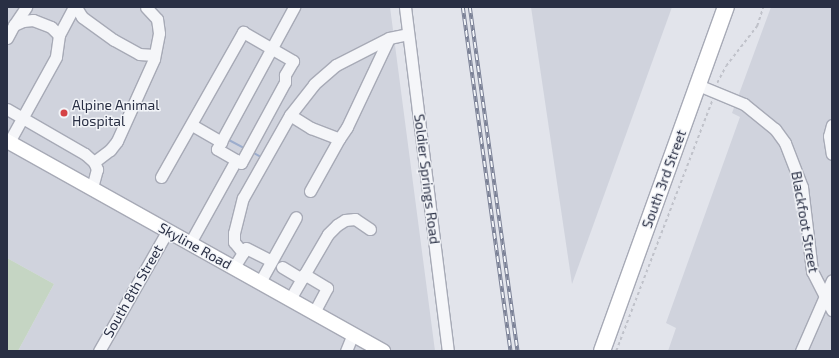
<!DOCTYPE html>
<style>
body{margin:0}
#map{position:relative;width:839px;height:358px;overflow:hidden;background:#e2e4eb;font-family:"Exo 2",sans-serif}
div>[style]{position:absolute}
.built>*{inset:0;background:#d0d3dd}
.green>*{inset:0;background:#c5d5c3}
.stream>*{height:2px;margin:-1px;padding:0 1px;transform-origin:1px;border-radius:1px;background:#9cadcd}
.path>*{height:1.5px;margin-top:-0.75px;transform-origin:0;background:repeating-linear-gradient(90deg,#c0c2ca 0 3px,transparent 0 6px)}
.roads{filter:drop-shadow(1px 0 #a7aab6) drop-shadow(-1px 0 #a7aab6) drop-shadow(0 1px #a7aab6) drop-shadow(0 -1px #a7aab6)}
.minor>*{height:11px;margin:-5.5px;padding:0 5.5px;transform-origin:5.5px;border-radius:5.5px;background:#f5f6f9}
.major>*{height:14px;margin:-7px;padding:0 7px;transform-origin:7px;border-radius:7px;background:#fff}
.highway>*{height:16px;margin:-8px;padding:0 8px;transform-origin:8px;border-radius:8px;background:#fff}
.rail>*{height:3.5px;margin-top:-1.75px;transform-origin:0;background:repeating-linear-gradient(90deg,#f2f4f8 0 6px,#7b8196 0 12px);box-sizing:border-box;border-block:1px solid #7b8196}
.dots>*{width:11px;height:11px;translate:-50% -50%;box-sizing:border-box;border:2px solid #f2f4f8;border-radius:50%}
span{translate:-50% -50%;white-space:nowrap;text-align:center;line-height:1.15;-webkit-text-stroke:3px #f2f4f8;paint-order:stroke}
.poi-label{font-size:14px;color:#292f44}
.left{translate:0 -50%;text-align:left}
.street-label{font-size:14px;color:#292f44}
.frame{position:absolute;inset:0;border:8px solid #292f44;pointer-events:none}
</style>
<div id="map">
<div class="built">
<div style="clip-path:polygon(7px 7px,390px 7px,435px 351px,18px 351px,54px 284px,7px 258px,7px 143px,11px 135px,7px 132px)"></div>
<div style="clip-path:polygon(531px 7px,672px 7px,572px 284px)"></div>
<div style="clip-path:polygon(771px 7px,832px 7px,832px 351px,668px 351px,676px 328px,666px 323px,740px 117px,732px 113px)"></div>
</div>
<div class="green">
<div style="clip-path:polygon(7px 258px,54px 284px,18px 351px,7px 351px)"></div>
</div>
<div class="stream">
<div style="left:227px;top:139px;width:19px;rotate:28deg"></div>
<div style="left:252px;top:152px;width:10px;rotate:29deg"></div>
</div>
<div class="path">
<div style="left:717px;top:83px;width:19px;rotate:-62deg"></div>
<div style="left:726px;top:66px;width:51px;rotate:-52.2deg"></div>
<div style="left:757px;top:26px;width:20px;rotate:-72deg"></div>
<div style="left:616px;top:351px;width:268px;rotate:-69deg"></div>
</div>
<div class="roads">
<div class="minor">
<div style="left:76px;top:7px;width:12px;rotate:59deg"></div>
<div style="left:82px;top:17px;width:39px;rotate:36deg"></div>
<div style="left:114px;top:40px;width:29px;rotate:29deg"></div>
<div style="left:139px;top:54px;width:15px;rotate:4deg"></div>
<div style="left:405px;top:7px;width:347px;rotate:82.9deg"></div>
<div style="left:14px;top:25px;width:22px;rotate:-56deg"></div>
<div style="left:59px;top:35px;width:32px;rotate:-62deg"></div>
<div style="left:7px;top:38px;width:15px;rotate:-62deg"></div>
<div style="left:14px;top:25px;width:10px;rotate:-24deg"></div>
<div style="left:23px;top:21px;width:10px;rotate:-6deg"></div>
<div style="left:33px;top:20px;width:19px;rotate:21deg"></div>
<div style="left:51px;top:27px;width:11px;rotate:45deg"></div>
<div style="left:59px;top:35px;width:22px;rotate:98deg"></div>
<div style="left:56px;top:57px;width:97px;rotate:118.9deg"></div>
<div style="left:698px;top:85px;width:50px;rotate:22.4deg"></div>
<div style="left:744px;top:104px;width:40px;rotate:39deg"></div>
<div style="left:775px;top:129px;width:17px;rotate:54deg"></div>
<div style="left:785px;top:143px;width:47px;rotate:68.9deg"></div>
<div style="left:802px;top:187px;width:85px;rotate:83.2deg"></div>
<div style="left:812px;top:271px;width:44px;rotate:62.9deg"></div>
<div style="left:7px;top:109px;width:90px;rotate:30deg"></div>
<div style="left:85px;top:154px;width:12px;rotate:42deg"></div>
<div style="left:94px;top:162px;width:8px;rotate:67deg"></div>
<div style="left:97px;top:169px;width:20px;rotate:105deg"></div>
<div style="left:290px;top:115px;width:25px;rotate:32deg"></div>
<div style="left:311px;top:128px;width:30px;rotate:21deg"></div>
<div style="left:339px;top:139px;width:14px;rotate:-56deg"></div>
<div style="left:347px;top:127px;width:98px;rotate:-64.7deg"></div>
<div style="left:192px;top:125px;width:34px;rotate:30deg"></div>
<div style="left:832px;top:125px;width:11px;rotate:105deg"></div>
<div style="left:829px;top:136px;width:18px;rotate:81deg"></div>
<div style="left:236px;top:160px;width:22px;rotate:-150deg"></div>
<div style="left:217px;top:149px;width:162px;rotate:-61.5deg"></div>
<div style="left:94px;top:162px;width:20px;rotate:-37deg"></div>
<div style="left:110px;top:150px;width:11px;rotate:-52deg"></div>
<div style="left:117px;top:141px;width:90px;rotate:-65.7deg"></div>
<div style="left:154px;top:59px;width:26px;rotate:-79deg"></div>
<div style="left:159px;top:33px;width:14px;rotate:-98deg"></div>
<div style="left:157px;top:19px;width:16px;rotate:-133deg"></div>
<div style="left:161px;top:177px;width:167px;rotate:-60.5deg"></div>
<div style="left:243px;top:32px;width:58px;rotate:30.1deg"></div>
<div style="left:293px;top:61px;width:16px;rotate:120deg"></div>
<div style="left:285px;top:75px;width:7px;rotate:90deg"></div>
<div style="left:285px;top:82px;width:92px;rotate:118.5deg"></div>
<div style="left:241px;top:163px;width:6px;rotate:-149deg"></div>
<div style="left:236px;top:160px;width:95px;rotate:119deg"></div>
<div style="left:310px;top:191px;width:60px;rotate:-60.9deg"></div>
<div style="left:243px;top:253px;width:14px;rotate:-129deg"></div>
<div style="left:234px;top:242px;width:9px;rotate:-90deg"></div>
<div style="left:234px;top:233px;width:36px;rotate:-76deg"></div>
<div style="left:243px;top:198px;width:95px;rotate:-60.5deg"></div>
<div style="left:290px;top:115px;width:39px;rotate:-52deg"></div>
<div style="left:314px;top:84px;width:29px;rotate:-41deg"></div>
<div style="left:336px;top:65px;width:59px;rotate:-27deg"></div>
<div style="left:389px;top:38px;width:19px;rotate:-12deg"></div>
<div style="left:234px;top:267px;width:22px;rotate:-58deg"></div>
<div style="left:246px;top:248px;width:28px;rotate:27deg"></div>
<div style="left:282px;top:267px;width:23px;rotate:31deg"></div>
<div style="left:304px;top:274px;width:27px;rotate:31deg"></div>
<div style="left:327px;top:288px;width:27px;rotate:118deg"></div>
<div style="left:260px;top:282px;width:74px;rotate:-61deg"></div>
<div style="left:290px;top:299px;width:75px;rotate:-59.7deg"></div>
<div style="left:328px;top:234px;width:13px;rotate:-45deg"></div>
<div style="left:337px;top:225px;width:9px;rotate:-32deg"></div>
<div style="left:345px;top:220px;width:10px;rotate:-6deg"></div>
<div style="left:355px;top:219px;width:18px;rotate:34deg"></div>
<div style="left:99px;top:351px;width:139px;rotate:-60.3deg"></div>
<div style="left:346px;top:351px;width:18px;rotate:-68deg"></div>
<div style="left:801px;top:351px;width:77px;rotate:-66.4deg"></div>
</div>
<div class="major">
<div style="left:7px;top:141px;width:431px;rotate:29.2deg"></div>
</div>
<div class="highway">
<div style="left:602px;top:351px;width:366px;rotate:-70.2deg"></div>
</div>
</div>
<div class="rail">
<div style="left:463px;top:7px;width:347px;rotate:82.1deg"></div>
<div style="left:470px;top:7px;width:347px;rotate:82.1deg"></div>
</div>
<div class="dots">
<div style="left:64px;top:113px;background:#d54245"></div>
</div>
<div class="poi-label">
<span class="left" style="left:72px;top:113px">Alpine Animal<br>Hospital</span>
</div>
<div class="street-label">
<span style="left:427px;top:179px;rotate:83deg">Soldier Springs Road</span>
<span style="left:664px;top:179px;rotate:-70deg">South 3rd Street</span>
<span style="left:805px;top:222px;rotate:80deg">Blackfoot Street</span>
<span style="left:195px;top:246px;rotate:29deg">Skyline Road</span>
<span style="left:133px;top:291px;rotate:-60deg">South 8th Street</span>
</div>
<div class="frame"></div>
</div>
